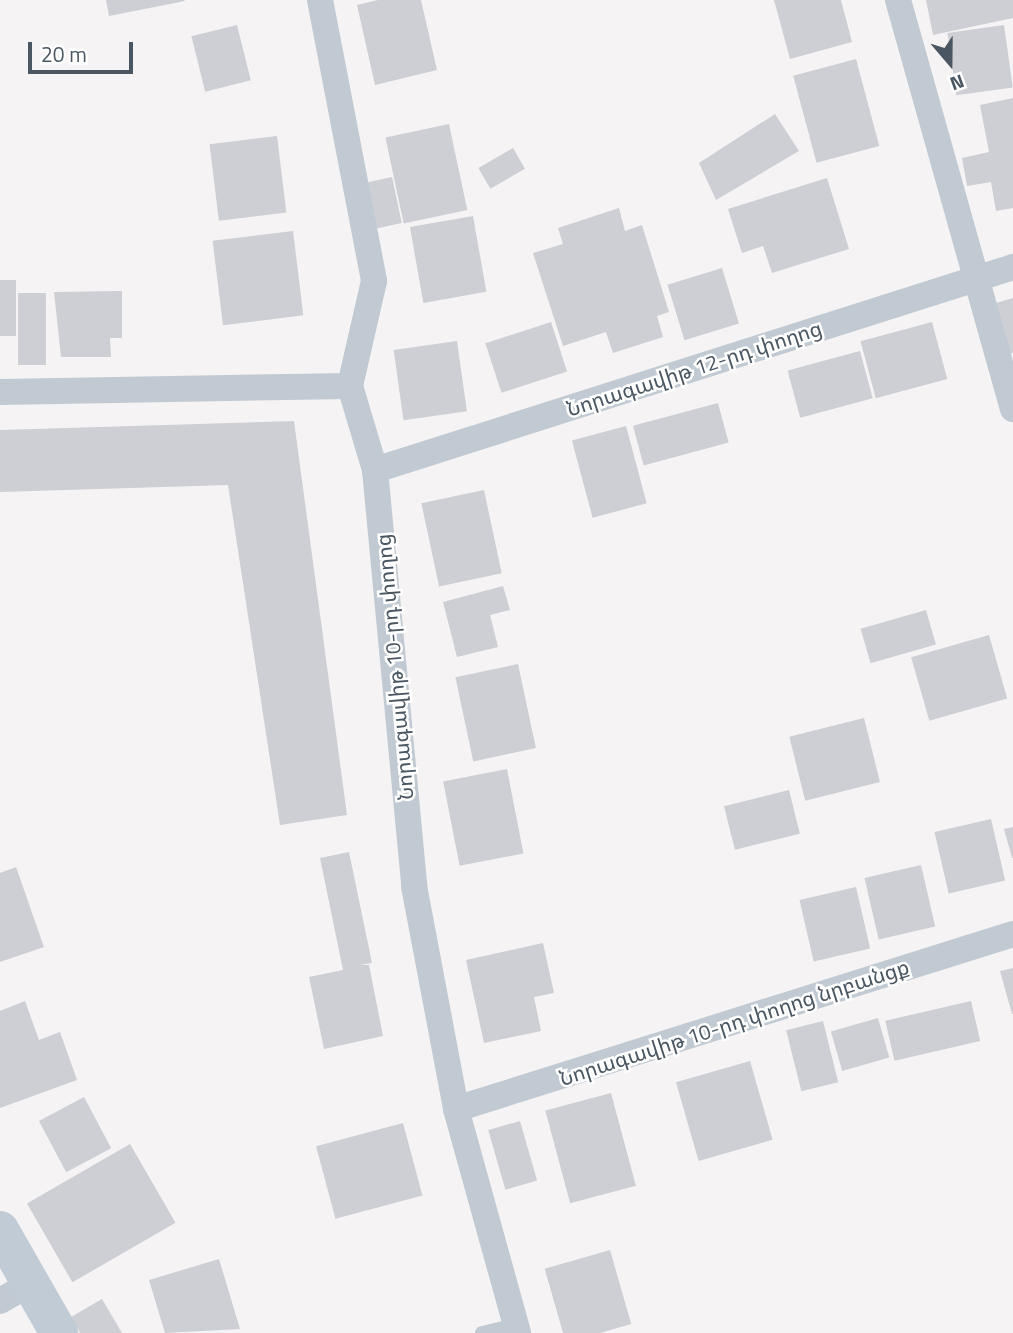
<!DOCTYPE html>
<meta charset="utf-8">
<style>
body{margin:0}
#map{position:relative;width:1013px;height:1333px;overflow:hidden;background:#f5f3f3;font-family:"Titillium Web","Noto Sans Armenian",sans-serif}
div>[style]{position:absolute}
.building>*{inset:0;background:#cdcfd5;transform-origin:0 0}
.lane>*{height:14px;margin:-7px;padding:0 7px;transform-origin:7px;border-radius:7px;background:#c1cad2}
.street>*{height:26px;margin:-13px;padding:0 13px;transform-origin:13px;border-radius:13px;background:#c1cad2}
.secondary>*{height:38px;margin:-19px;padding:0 19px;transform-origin:19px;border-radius:19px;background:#c1cbd6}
span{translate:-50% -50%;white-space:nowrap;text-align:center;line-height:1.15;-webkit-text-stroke:5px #fff;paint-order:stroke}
.street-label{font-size:21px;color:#4a5661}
.north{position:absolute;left:915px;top:28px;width:70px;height:70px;-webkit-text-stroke:5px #fff;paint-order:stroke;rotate:160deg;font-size:19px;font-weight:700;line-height:28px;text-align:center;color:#4a5661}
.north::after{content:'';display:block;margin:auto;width:24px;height:32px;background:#4a5661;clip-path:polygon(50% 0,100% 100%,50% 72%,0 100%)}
.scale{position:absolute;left:28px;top:42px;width:105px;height:32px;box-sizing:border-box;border:4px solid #4a5661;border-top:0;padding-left:9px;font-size:21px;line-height:24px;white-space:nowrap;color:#4a5661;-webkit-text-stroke:5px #fff;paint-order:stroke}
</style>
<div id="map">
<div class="building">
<div style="clip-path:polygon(106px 0,184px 0,185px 1px,109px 16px)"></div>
<div style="clip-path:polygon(378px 0,421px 0,437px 70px,375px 85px,357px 5px)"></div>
<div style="clip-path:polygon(774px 0,841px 0,852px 42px,790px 59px)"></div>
<div style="clip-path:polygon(926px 0,1013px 0,1013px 18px,933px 35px)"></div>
<div style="left:237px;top:25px;width:57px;height:47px;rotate:76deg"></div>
<div style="left:1004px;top:25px;width:63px;height:57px;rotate:82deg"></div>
<div style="left:856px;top:59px;width:90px;height:65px;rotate:75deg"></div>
<div style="clip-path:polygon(1013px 98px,1013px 208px,996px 211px,991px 182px,967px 186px,962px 158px,989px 152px,980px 105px)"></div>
<div style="clip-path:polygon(775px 114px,799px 151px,716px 200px,699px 163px)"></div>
<div style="left:449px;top:124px;width:88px;height:65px;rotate:78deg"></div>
<div style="left:277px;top:136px;width:77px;height:68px;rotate:83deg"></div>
<div style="left:513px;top:148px;width:24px;height:40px;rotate:60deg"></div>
<div style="left:392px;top:177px;width:47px;height:26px;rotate:78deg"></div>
<div style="clip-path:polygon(827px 178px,849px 249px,772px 273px,763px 246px,742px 253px,728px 209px)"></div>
<div style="clip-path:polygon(619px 208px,625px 231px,642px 225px,669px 312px,657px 316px,663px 337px,613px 353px,606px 332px,563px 346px,533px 253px,563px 244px,558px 228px)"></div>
<div style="left:473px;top:216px;width:77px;height:64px;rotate:80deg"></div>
<div style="left:293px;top:231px;width:85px;height:81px;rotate:83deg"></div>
<div style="left:722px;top:268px;width:58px;height:57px;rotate:73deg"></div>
<div style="left:0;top:280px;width:16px;height:56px"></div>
<div style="clip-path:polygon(122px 291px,122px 338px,110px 338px,111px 357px,61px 357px,54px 292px)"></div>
<div style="left:18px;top:293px;width:28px;height:72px"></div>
<div style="clip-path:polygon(1013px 298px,1013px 353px,1009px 354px,996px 303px)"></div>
<div style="left:551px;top:322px;width:52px;height:69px;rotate:72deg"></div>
<div style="left:932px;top:322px;width:59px;height:74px;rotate:75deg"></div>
<div style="left:457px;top:341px;width:71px;height:64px;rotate:82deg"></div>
<div style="left:860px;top:351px;width:49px;height:75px;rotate:75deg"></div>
<div style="left:718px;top:403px;width:41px;height:88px;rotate:75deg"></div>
<div style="clip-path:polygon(294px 421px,347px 815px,280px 825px,228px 485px,0 492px,0 430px)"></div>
<div style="left:626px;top:426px;width:80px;height:56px;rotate:75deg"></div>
<div style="left:484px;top:490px;width:85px;height:64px;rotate:78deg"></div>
<div style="clip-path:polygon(503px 586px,510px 610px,490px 615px,498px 647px,457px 657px,443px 602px)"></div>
<div style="left:926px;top:610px;width:36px;height:68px;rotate:74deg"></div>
<div style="left:989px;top:635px;width:66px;height:81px;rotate:74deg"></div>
<div style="left:518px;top:664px;width:86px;height:64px;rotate:78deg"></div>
<div style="left:864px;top:718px;width:66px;height:77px;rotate:76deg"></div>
<div style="left:507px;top:769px;width:86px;height:65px;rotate:79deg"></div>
<div style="left:789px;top:790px;width:45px;height:67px;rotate:76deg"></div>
<div style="left:991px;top:819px;width:63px;height:58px;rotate:77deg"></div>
<div style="clip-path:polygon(1013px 827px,1013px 858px,1012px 858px,1004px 829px)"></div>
<div style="clip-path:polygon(349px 852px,372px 963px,360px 965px,369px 965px,383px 1036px,324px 1049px,309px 977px,343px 970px,320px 858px)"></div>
<div style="left:921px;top:865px;width:63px;height:58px;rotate:77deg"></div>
<div style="clip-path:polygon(16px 867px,44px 947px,0 962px,0 873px)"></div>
<div style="left:856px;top:887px;width:63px;height:58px;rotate:77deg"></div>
<div style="clip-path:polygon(543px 943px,554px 993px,534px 997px,541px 1031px,484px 1043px,466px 960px)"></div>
<div style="clip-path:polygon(1013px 968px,1013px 1014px,1012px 1014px,1000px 971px)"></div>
<div style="clip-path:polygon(25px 1001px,39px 1040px,60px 1032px,77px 1080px,0 1108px,0 1011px)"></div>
<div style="left:971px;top:1001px;width:41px;height:88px;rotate:77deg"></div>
<div style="left:878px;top:1018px;width:41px;height:49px;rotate:74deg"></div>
<div style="left:823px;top:1021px;width:63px;height:38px;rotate:76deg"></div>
<div style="left:750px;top:1061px;width:82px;height:77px;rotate:74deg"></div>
<div style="left:611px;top:1093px;width:96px;height:68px;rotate:75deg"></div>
<div style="left:84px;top:1097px;width:58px;height:51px;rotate:62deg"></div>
<div style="left:520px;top:1121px;width:62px;height:33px;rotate:74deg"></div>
<div style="left:403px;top:1123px;width:75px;height:90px;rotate:75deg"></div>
<div style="left:130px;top:1144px;width:91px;height:119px;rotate:60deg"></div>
<div style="left:610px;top:1250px;width:77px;height:68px;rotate:74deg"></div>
<div style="clip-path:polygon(219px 1259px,240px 1329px,165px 1333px,149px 1280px)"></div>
<div style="clip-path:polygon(102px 1299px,122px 1333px,80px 1333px,71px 1317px)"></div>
</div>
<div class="lane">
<div style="left:482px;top:1333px;width:35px;rotate:-13deg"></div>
</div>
<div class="street">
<div style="left:320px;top:0;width:286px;rotate:79.1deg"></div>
<div style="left:374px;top:281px;width:108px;rotate:102.9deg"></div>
<div style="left:350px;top:386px;width:88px;rotate:73.4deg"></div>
<div style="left:375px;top:470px;width:418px;rotate:84.6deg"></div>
<div style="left:414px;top:886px;width:227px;rotate:79.3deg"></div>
<div style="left:456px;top:1109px;width:232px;rotate:74.5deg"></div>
<div style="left:898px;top:0;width:425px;rotate:74.3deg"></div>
<div style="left:0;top:392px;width:350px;rotate:-1deg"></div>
<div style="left:375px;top:470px;width:670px;rotate:-17.65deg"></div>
<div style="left:456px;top:1109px;width:584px;rotate:-17.44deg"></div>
<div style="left:0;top:1301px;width:34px;rotate:-30deg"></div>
</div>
<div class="secondary">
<div style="left:0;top:1230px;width:119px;rotate:60.2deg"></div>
</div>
<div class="street-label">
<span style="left:694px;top:368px;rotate:-18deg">Նորագավիթ 12-րդ փողոց</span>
<span style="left:394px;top:667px;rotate:-95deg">Նորագավիթ 10-րդ փողոց</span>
<span style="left:734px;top:1022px;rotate:-18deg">Նորագավիթ 10-րդ փողոց նրբանցք</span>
</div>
<div class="north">N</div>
<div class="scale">20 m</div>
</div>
